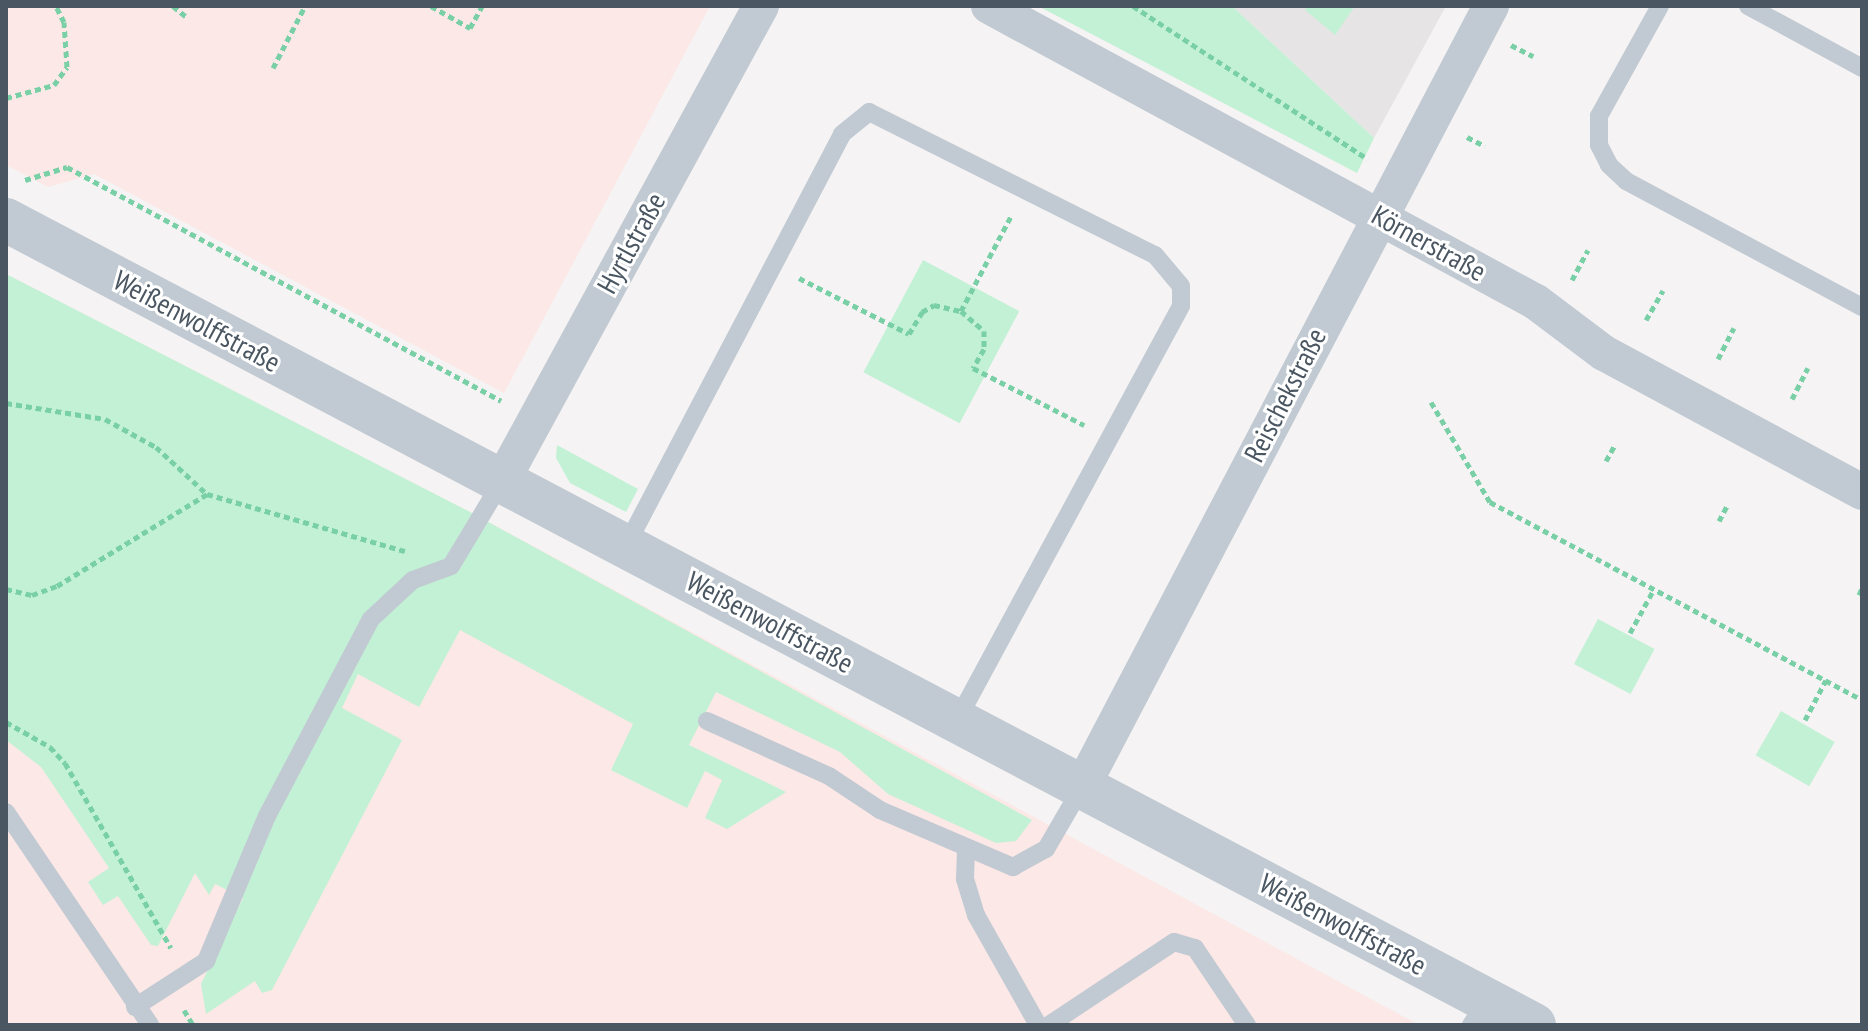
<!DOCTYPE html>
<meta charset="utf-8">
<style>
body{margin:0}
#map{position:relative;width:1868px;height:1031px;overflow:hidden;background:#f5f3f3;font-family:"PT Sans Narrow",sans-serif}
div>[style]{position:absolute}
.education>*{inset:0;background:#e6e4e5}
.medical>*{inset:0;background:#fce8e6}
.green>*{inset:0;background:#c3f1d5;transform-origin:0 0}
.path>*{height:5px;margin-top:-2.5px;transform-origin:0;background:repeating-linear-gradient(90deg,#7ad0a6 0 6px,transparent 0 10px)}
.service>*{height:18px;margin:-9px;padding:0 9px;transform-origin:9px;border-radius:9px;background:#c1cad2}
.minor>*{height:36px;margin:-18px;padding:0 18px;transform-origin:18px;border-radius:18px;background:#c1cad2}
.tertiary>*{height:44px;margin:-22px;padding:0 22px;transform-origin:22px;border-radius:22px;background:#c1cad2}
span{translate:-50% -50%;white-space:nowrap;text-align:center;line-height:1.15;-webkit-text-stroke:6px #fff;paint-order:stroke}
.street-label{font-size:28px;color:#4a5661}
.frame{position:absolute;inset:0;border:8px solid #4a5661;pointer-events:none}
</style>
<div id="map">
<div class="education">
<div style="clip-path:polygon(1232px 6px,1446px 6px,1374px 138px)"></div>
</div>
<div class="medical">
<div style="clip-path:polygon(6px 6px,710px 6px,504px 393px,94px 174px,48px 187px,6px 165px)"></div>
<div style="clip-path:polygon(6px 274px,470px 512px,1419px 1025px,6px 1025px)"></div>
</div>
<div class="green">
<div style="clip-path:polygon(1038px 6px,1232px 6px,1374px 138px,1357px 173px)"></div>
<div style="clip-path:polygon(1308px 6px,1355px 6px,1335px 35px,1305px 10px)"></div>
<div style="left:923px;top:260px;width:109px;height:127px;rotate:28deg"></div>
<div style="clip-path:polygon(6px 274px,470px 512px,1032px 820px,1016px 841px,996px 843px,888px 794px,840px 752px,716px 692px,689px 745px,786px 792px,727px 829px,705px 818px,722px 780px,705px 771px,687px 808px,611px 770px,633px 724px,460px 630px,419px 707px,358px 674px,342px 708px,402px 740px,272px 990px,262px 993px,255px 981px,206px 1014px,201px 984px,243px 898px,215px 884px,209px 895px,195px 873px,158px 946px,151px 945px,118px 896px,103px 905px,88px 882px,109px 868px,41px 767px,6px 740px)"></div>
<div style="clip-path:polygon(557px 445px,638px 489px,626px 512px,570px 483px,556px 458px)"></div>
<div style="left:1598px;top:619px;width:64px;height:51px;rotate:28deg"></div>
<div style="left:1781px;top:711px;width:62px;height:51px;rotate:30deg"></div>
</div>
<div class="path">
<div style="left:173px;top:6px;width:19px;rotate:39deg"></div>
<div style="left:431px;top:6px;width:45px;rotate:29.4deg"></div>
<div style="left:470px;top:28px;width:25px;rotate:-61deg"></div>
<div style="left:1133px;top:6px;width:280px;rotate:33.1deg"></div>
<div style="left:1511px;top:45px;width:25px;rotate:27deg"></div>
<div style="left:273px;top:68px;width:70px;rotate:-62.7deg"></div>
<div style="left:6px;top:98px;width:50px;rotate:-15.2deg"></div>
<div style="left:54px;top:85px;width:22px;rotate:-54deg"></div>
<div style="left:67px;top:67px;width:45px;rotate:-93.8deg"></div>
<div style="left:64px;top:22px;width:18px;rotate:-117deg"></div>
<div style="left:1467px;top:137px;width:20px;rotate:27deg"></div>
<div style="left:25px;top:180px;width:44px;rotate:-17.2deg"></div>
<div style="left:67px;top:167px;width:493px;rotate:28.3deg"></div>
<div style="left:799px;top:278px;width:123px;rotate:27deg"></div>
<div style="left:909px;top:334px;width:26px;rotate:-59deg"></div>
<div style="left:922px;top:312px;width:14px;rotate:-30deg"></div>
<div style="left:934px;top:305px;width:28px;rotate:13deg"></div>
<div style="left:961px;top:311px;width:30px;rotate:41deg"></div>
<div style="left:984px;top:331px;width:18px;rotate:90deg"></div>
<div style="left:984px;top:349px;width:22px;rotate:120deg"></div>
<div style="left:973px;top:368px;width:125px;rotate:27.2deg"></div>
<div style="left:1572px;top:280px;width:34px;rotate:-62deg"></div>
<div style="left:961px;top:311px;width:107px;rotate:-62.2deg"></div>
<div style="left:1646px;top:320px;width:34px;rotate:-60deg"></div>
<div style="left:1718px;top:359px;width:35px;rotate:-63deg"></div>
<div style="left:1792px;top:399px;width:35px;rotate:-63deg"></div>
<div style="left:1431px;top:402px;width:116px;rotate:59.5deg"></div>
<div style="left:1490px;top:502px;width:421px;rotate:28deg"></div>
<div style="left:6px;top:403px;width:100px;rotate:9.2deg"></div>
<div style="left:105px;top:419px;width:58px;rotate:28.8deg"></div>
<div style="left:156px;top:447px;width:69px;rotate:42.7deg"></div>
<div style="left:207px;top:494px;width:206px;rotate:16.1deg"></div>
<div style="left:1606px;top:461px;width:18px;rotate:-61deg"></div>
<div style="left:1719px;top:521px;width:19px;rotate:-62deg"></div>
<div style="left:6px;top:589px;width:27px;rotate:13deg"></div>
<div style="left:32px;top:595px;width:27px;rotate:-20deg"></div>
<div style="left:57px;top:586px;width:176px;rotate:-31.5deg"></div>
<div style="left:1859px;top:595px;width:8px;rotate:-67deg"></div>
<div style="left:1630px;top:633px;width:50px;rotate:-61.4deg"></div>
<div style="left:1805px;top:720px;width:45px;rotate:-62.3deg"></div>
<div style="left:6px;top:722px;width:51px;rotate:29.6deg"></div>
<div style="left:50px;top:747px;width:22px;rotate:47deg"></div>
<div style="left:65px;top:763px;width:213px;rotate:60.2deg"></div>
<div style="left:184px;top:1010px;width:17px;rotate:59deg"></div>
</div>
<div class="service">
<div style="left:1660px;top:6px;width:126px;rotate:119deg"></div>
<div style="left:1599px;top:116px;width:29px;rotate:90deg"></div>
<div style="left:1599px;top:145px;width:22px;rotate:63deg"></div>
<div style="left:1609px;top:165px;width:23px;rotate:43deg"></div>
<div style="left:1626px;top:181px;width:268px;rotate:28.1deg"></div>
<div style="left:1748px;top:6px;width:130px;rotate:28.5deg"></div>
<div style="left:626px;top:546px;width:465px;rotate:-62.3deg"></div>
<div style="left:842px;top:134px;width:35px;rotate:-39deg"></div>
<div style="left:869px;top:112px;width:320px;rotate:26.6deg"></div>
<div style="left:1155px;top:255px;width:40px;rotate:50deg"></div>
<div style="left:1181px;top:286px;width:20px;rotate:90deg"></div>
<div style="left:1181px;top:306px;width:472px;rotate:118.4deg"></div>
<div style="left:707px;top:721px;width:134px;rotate:24.3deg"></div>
<div style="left:829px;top:776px;width:61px;rotate:33.7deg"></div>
<div style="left:880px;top:810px;width:145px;rotate:23.2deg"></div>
<div style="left:1013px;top:867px;width:38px;rotate:-29deg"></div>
<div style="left:1046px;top:849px;width:72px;rotate:-59.9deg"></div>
<div style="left:6px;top:812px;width:257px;rotate:55.9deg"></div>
<div style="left:966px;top:850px;width:29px;rotate:92deg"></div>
<div style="left:965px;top:879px;width:38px;rotate:73deg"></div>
<div style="left:976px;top:915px;width:126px;rotate:60.6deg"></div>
<div style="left:135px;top:1007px;width:85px;rotate:-32.9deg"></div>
<div style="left:206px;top:961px;width:157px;rotate:-67.2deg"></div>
<div style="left:267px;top:816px;width:223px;rotate:-62.2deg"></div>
<div style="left:371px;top:619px;width:57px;rotate:-42.9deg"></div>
<div style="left:413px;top:580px;width:40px;rotate:-20.2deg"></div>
<div style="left:451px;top:566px;width:99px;rotate:-59deg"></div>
<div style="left:1049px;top:1025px;width:150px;rotate:-33.6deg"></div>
<div style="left:1174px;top:942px;width:22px;rotate:16deg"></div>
<div style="left:1195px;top:948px;width:93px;rotate:56deg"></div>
<div style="left:1471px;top:1025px;width:30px;rotate:-57deg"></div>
</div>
<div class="minor">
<div style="left:989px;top:6px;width:622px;rotate:28.42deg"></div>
<div style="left:1536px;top:302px;width:85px;rotate:36.9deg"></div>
<div style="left:1604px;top:353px;width:293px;rotate:28.3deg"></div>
<div style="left:502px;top:481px;width:541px;rotate:-61.4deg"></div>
<div style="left:1082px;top:787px;width:882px;rotate:-62.36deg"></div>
</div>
<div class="tertiary">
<div style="left:6px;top:220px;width:1727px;rotate:27.78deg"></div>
</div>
<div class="street-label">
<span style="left:631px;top:243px;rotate:-61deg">Hyrtlstraße</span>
<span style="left:1429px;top:243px;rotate:29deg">Körnerstraße</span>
<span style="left:197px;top:321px;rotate:28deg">Weißenwolffstraße</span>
<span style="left:1285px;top:395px;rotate:-63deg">Reischekstraße</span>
<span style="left:770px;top:622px;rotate:28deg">Weißenwolffstraße</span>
<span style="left:1343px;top:924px;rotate:28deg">Weißenwolffstraße</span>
</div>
<div class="frame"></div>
</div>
